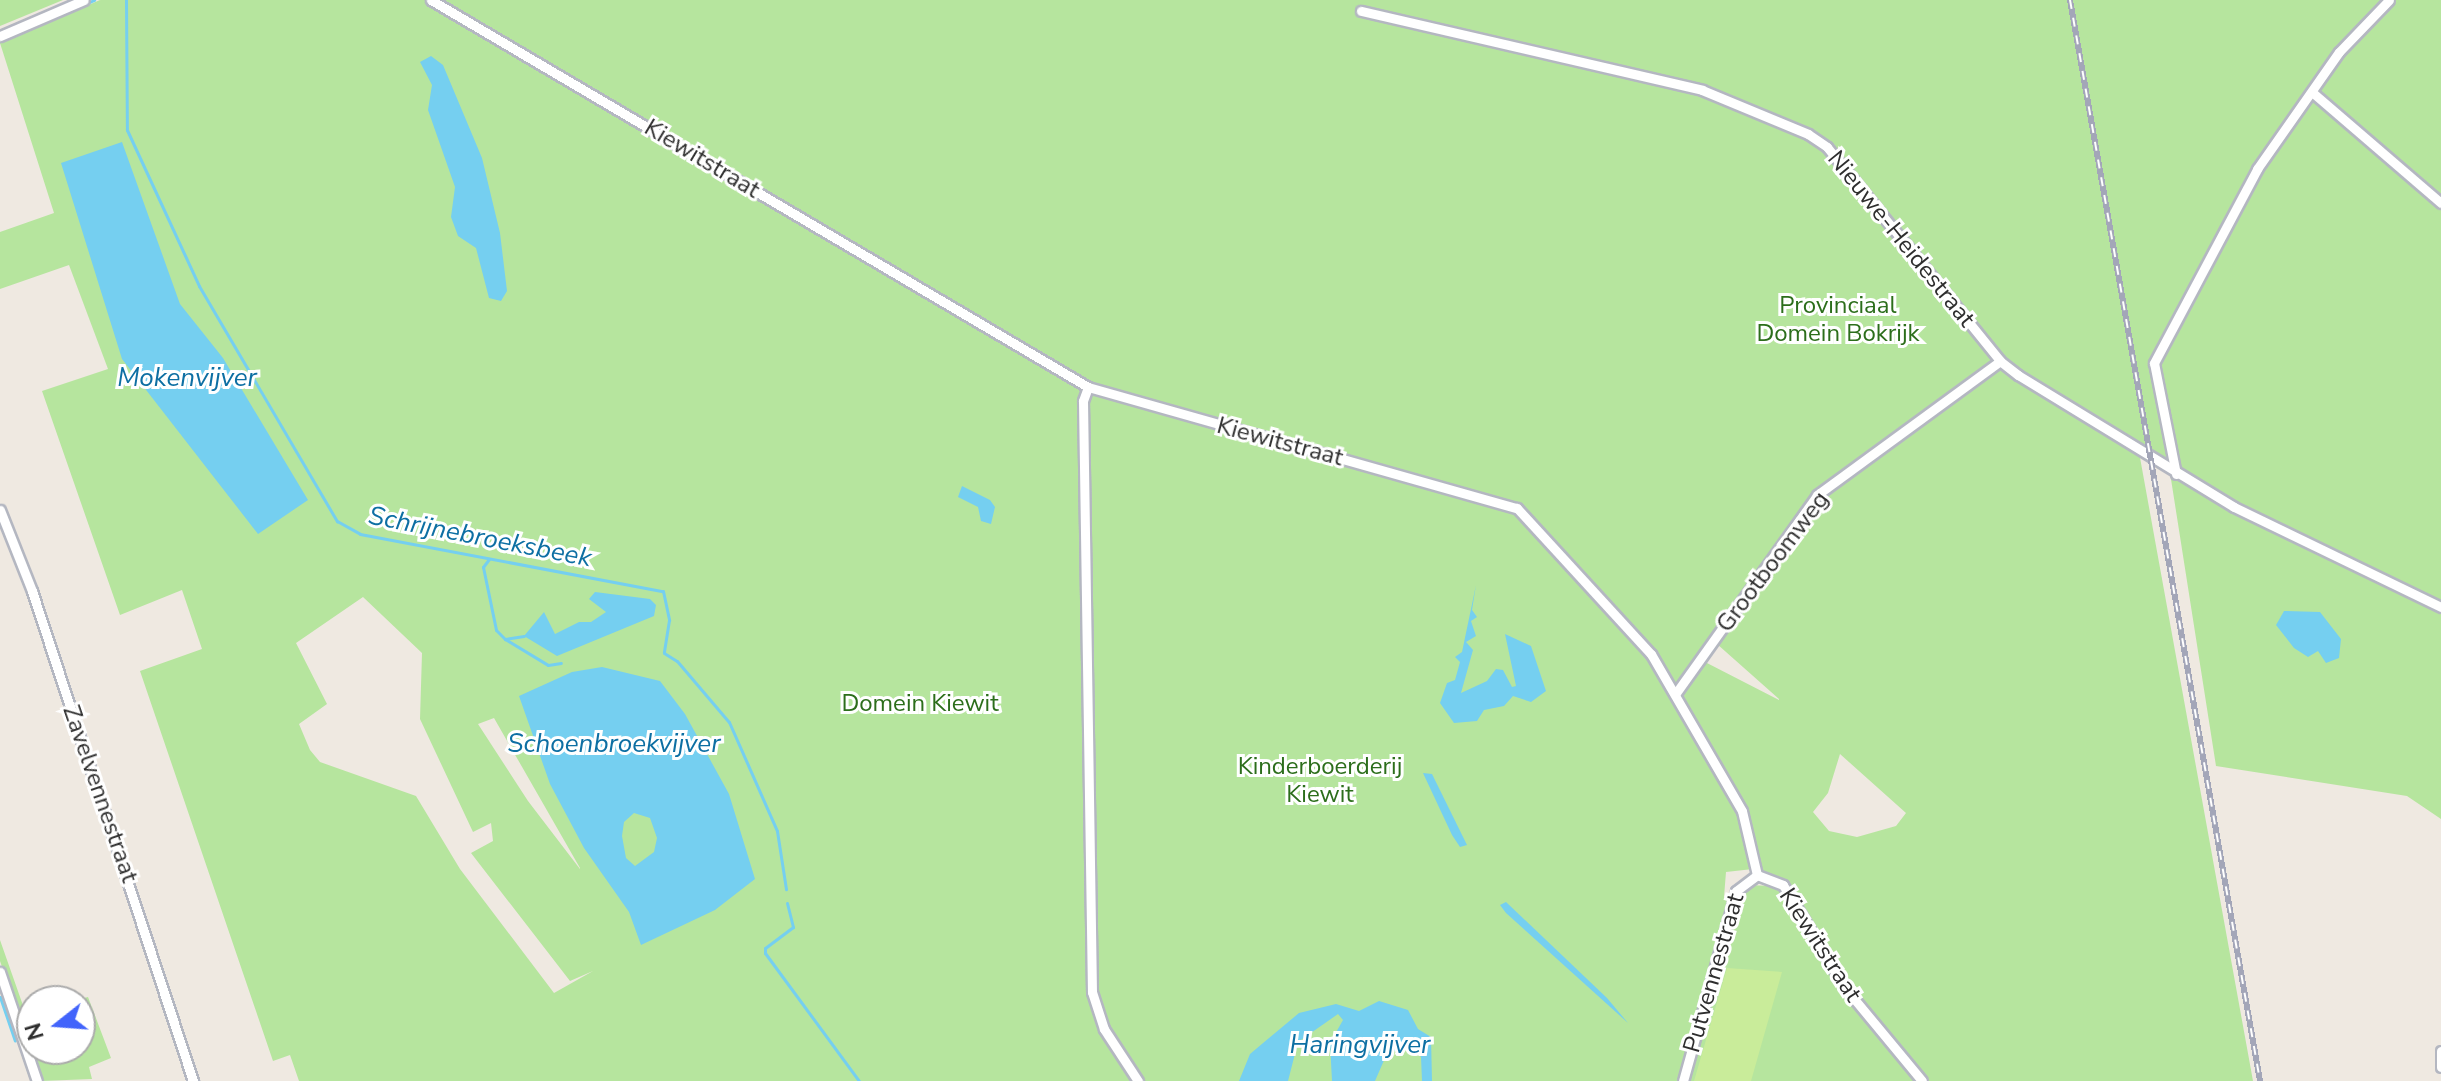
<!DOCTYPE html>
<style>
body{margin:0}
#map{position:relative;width:2441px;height:1081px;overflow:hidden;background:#efe9e1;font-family:"Nunito Sans",sans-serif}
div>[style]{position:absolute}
.green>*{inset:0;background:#b6e59e}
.pitch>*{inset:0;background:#c9ec9a}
.water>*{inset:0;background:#75cff0}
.stream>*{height:3px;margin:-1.5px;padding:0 1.5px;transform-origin:1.5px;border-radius:1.5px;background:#75cff0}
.roads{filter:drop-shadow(2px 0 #b4b7c1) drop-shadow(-2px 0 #b4b7c1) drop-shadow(0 2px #b4b7c1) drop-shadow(0 -2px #b4b7c1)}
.minor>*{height:9px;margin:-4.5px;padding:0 4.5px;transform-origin:4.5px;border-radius:4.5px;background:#fff}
.rail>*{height:6px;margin-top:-3px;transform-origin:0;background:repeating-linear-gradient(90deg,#fff 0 9px,#a3a6b8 0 18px);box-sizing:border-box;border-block:2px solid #a3a6b8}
span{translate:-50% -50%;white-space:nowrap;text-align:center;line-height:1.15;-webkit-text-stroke:6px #fff;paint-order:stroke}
.street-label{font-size:24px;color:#2e2e2e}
.park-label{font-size:24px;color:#2c6e1b}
.water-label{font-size:26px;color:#0d6fa3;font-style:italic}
.north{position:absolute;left:16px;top:985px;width:80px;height:80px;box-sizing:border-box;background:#fff;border:2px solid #ababab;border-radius:50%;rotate:253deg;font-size:22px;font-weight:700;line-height:32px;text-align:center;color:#2e2e2e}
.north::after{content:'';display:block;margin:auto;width:28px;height:36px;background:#4264fb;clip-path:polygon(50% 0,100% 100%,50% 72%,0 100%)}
</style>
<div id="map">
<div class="green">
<div style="clip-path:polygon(0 0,63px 0,0 26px)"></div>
<div style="clip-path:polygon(evenodd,100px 0,2441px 0,2441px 819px,2407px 796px,2216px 766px,2168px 460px,2137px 441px,2253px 1081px,1690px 1081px,1680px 1073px,1677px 1081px,299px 1081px,290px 1055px,273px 1061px,140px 671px,202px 649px,182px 590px,120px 615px,42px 391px,108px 369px,69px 265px,0 289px,0 232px,54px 213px,0 43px,100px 0,363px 597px,422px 653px,420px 719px,473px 832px,491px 823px,493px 841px,471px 853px,570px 981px,593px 971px,554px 993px,460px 869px,416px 796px,320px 762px,310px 750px,299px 724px,327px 704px,296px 643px,363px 597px,100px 0,2284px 612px,2302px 614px,2320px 612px,2287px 637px,2277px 625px,2284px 612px,100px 0,1717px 644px,1779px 699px,1779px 700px,1705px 662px,1717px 644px,100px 0,494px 718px,580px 868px,580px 869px,528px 801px,478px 724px,494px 718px,100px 0,1840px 754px,1906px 813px,1896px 826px,1857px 837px,1829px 831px,1813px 812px,1828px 793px,1840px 754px,100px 0,1762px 868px,1772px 886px,1748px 885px,1737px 902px,1724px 897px,1726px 872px,1762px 868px)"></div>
<div style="clip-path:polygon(0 940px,26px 1014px,32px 1013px,32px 1049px,80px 1049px,80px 1001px,73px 1001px,88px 997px,111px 1058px,89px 1067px,92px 1079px,41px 1081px,0 961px)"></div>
</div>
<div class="pitch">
<div style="clip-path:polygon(1727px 968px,1782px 972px,1751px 1081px,1694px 1081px)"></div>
</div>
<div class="water">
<div style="clip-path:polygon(431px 56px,443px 65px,482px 158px,500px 233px,507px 291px,501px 301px,489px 298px,476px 248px,458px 236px,451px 217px,455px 187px,428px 110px,432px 85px,420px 62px)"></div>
<div style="clip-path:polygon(122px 142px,180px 304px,223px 358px,308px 500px,258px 534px,122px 359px,61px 163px)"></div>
<div style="clip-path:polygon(962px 486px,990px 500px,995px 507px,991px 524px,981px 521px,978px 507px,958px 497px)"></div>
<div style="clip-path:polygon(1476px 585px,1472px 610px,1477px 617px,1471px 621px,1476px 636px,1466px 642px,1473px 650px,1461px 693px,1487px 681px,1496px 669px,1503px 670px,1512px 687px,1516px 686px,1505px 634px,1531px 646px,1546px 691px,1531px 702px,1513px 696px,1504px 706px,1484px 710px,1477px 721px,1454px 723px,1440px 703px,1447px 683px,1455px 680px,1460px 662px,1455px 657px,1462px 652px)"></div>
<div style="clip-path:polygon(595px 592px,650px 599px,656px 605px,654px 616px,557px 656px,524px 636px,544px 612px,555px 634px,579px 622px,591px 622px,606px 612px,589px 599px)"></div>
<div style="clip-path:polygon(2284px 611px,2320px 612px,2341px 639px,2339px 658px,2326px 663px,2318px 651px,2308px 657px,2294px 648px,2276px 625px)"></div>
<div style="clip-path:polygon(evenodd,602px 667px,660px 681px,685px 714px,729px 794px,755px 879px,715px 910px,641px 945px,629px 912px,584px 848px,550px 784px,519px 696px,572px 672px,602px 667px,634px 813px,650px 818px,657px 838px,654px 852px,635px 866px,626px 858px,622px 836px,624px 822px,634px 813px)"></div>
<div style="clip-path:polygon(1423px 773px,1432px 774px,1467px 845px,1460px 847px,1452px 835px)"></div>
<div style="clip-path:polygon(1506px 902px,1607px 998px,1628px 1023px,1506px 913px,1500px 905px)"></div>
<div style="clip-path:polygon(1379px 1001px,1408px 1010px,1418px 1029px,1431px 1037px,1432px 1081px,1422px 1081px,1421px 1057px,1412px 1046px,1400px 1047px,1385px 1058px,1375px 1081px,1332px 1081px,1330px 1043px,1343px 1020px,1338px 1014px,1298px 1042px,1288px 1081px,1239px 1081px,1250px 1054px,1299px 1013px,1336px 1004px,1359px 1011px)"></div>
</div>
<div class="stream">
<div style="left:126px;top:0;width:130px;rotate:89.6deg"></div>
<div style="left:127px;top:130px;width:172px;rotate:65.2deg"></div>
<div style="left:199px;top:286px;width:273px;rotate:59.6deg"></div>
<div style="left:337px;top:521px;width:26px;rotate:29deg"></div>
<div style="left:360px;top:534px;width:308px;rotate:10.7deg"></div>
<div style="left:663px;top:591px;width:30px;rotate:78deg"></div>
<div style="left:669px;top:620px;width:33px;rotate:99deg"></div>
<div style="left:664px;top:653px;width:15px;rotate:32deg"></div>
<div style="left:677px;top:661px;width:80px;rotate:49.6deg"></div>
<div style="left:729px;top:722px;width:119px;rotate:66.2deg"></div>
<div style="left:777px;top:831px;width:59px;rotate:81.2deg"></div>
<div style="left:85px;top:4px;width:10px;rotate:-24deg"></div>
<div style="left:489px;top:559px;width:10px;rotate:127deg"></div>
<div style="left:483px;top:567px;width:64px;rotate:78.3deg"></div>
<div style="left:496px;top:630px;width:13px;rotate:45deg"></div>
<div style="left:505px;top:639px;width:19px;rotate:-9deg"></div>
<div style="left:505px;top:639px;width:50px;rotate:31.2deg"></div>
<div style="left:548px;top:665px;width:13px;rotate:-9deg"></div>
<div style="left:787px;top:903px;width:25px;rotate:76deg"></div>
<div style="left:793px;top:927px;width:35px;rotate:143deg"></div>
<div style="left:765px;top:948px;width:5px;rotate:90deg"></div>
<div style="left:765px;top:953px;width:159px;rotate:53.7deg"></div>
<div style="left:0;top:997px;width:46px;rotate:71.2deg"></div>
</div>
<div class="roads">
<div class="minor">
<div style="left:431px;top:0;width:763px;rotate:30.5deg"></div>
<div style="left:1088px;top:387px;width:446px;rotate:15.8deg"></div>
<div style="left:1517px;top:508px;width:198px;rotate:47.5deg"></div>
<div style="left:1651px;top:654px;width:181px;rotate:59.9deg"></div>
<div style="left:1742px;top:811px;width:66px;rotate:76.8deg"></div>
<div style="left:1361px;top:11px;width:350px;rotate:13deg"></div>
<div style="left:1702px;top:90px;width:115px;rotate:22.5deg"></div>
<div style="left:1808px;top:134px;width:23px;rotate:34deg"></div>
<div style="left:1827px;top:147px;width:275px;rotate:51deg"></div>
<div style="left:2000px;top:361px;width:23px;rotate:38deg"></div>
<div style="left:2018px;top:375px;width:253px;rotate:31.4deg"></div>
<div style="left:2234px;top:507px;width:230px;rotate:25.8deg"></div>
<div style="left:0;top:36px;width:91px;rotate:-23.2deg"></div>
<div style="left:2312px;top:92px;width:170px;rotate:40.7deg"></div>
<div style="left:1088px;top:387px;width:15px;rotate:110deg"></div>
<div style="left:1083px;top:401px;width:591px;rotate:89.13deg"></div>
<div style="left:1092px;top:992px;width:39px;rotate:72deg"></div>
<div style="left:1104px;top:1029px;width:62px;rotate:56.8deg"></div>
<div style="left:2176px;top:474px;width:113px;rotate:-101.2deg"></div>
<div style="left:2154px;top:363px;width:220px;rotate:-62deg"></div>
<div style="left:2257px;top:169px;width:143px;rotate:-55deg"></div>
<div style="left:2339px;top:52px;width:72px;rotate:-46.1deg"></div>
<div style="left:0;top:510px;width:87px;rotate:68.4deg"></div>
<div style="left:32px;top:591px;width:516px;rotate:71.81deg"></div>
<div style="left:1676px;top:693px;width:243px;rotate:-54.5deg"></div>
<div style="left:1817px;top:495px;width:227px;rotate:-36.2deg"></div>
<div style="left:0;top:972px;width:115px;rotate:71.3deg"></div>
<div style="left:2441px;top:1051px;width:16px;rotate:90deg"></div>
<div style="left:1683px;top:1081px;width:197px;rotate:-74.4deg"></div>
<div style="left:1736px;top:891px;width:26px;rotate:-37deg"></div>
<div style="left:1757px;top:875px;width:28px;rotate:21deg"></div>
<div style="left:1783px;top:885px;width:122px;rotate:58.8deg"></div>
<div style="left:1846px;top:989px;width:119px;rotate:50.4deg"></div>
</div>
</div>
<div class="rail">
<div style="left:2070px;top:0;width:1098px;rotate:80.03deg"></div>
</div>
<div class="street-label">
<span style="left:702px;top:159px;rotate:31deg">Kiewitstraat</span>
<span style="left:1901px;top:239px;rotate:51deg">Nieuwe-Heidestraat</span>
<span style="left:1280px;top:442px;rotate:15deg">Kiewitstraat</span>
<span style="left:1773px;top:562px;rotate:-53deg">Grootboomweg</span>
<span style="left:100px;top:794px;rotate:71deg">Zavelvennestraat</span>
<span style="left:1820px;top:945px;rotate:57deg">Kiewitstraat</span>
<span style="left:1714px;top:973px;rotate:-74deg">Putvennestraat</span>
</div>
<div class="park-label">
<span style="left:1838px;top:320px">Provinciaal<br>Domein Bokrijk</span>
<span style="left:920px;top:704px">Domein Kiewit</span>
<span style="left:1320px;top:781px">Kinderboerderij<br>Kiewit</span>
</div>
<div class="water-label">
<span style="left:187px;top:378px">Mokenvijver</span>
<span style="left:480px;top:537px;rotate:11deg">Schrijnebroeksbeek</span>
<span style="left:614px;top:744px">Schoenbroekvijver</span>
<span style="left:1360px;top:1045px">Haringvijver</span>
</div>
<div class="north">N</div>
</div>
